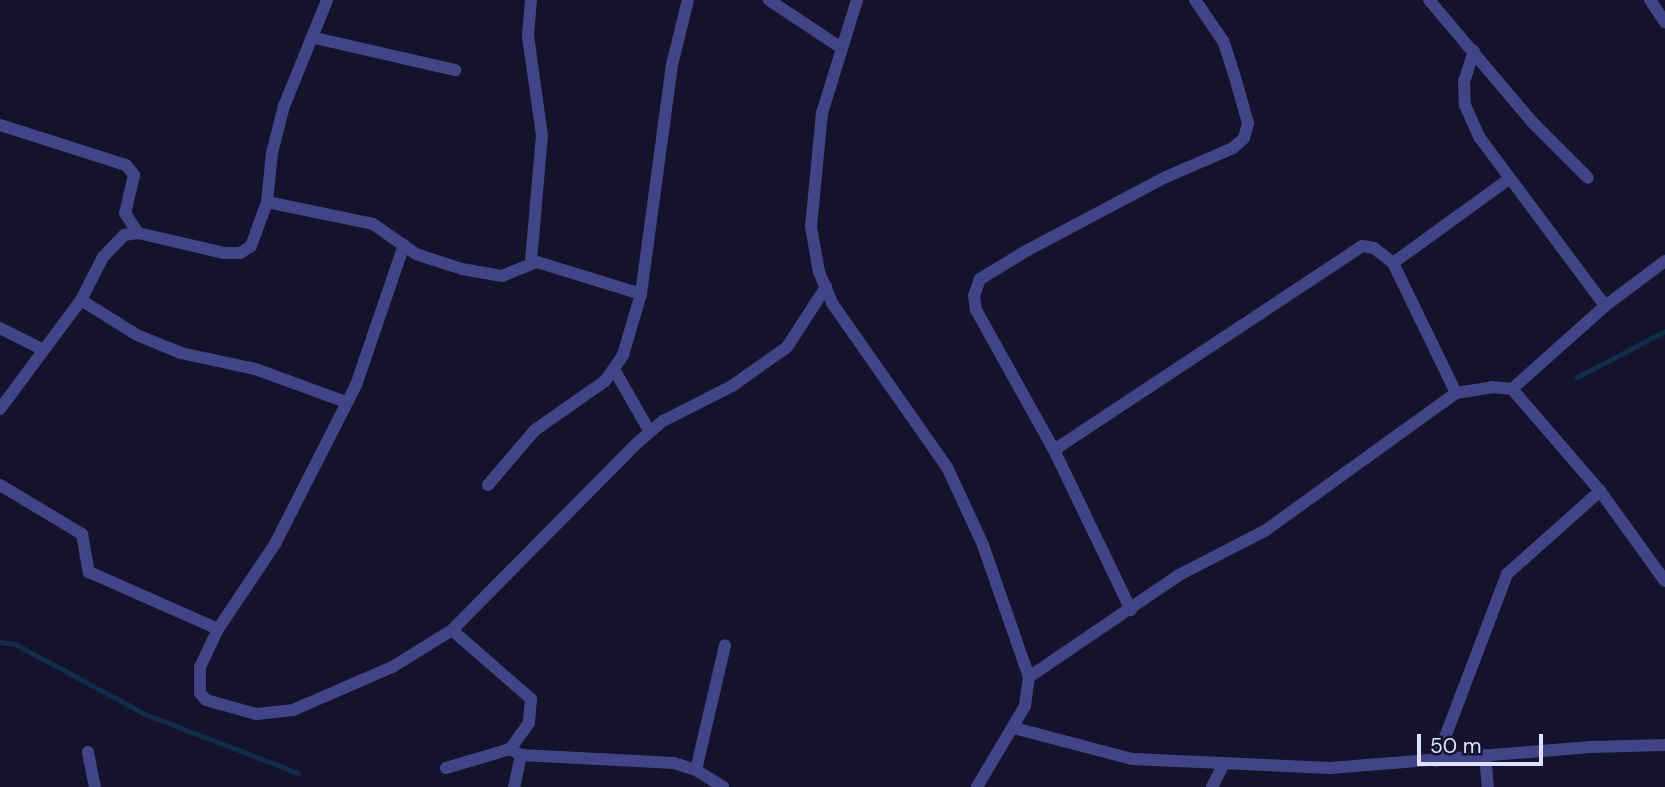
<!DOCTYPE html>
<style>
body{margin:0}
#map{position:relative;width:1665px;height:787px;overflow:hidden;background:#15132c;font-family:"DM Sans",sans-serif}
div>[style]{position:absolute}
.stream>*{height:5px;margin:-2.5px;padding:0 2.5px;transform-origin:2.5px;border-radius:2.5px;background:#102d4c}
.minor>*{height:12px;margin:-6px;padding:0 6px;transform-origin:6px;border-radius:6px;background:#414588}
span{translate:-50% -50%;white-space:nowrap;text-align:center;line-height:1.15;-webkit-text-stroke:5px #15132c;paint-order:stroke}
.scale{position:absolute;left:1417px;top:734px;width:126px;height:32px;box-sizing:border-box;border:4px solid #e0dffd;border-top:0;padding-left:9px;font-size:21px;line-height:24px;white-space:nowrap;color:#e0dffd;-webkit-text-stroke:5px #15132c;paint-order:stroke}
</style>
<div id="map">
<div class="stream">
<div style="left:1577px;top:377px;width:99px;rotate:-27.6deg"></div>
<div style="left:0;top:642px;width:15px;rotate:8deg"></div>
<div style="left:15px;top:644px;width:148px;rotate:28.3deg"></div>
<div style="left:145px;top:714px;width:164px;rotate:21.1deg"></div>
</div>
<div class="minor">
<div style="left:531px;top:0;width:36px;rotate:95deg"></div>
<div style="left:528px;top:36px;width:100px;rotate:82deg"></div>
<div style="left:542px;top:135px;width:127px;rotate:95deg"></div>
<div style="left:769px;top:0;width:85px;rotate:33.5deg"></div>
<div style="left:857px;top:0;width:118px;rotate:107.2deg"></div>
<div style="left:822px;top:113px;width:115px;rotate:95.5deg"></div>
<div style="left:811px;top:227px;width:46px;rotate:79.9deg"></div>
<div style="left:819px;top:272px;width:34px;rotate:67deg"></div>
<div style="left:832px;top:303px;width:200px;rotate:55deg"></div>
<div style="left:947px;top:467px;width:86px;rotate:65.2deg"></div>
<div style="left:983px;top:545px;width:140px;rotate:70.8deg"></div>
<div style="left:1029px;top:677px;width:29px;rotate:98deg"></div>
<div style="left:1025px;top:706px;width:94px;rotate:120.7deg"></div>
<div style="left:1429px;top:0;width:160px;rotate:49.8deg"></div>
<div style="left:1532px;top:122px;width:79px;rotate:45deg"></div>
<div style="left:1650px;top:0;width:27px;rotate:56deg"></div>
<div style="left:315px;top:38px;width:144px;rotate:12.9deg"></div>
<div style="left:1474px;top:51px;width:32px;rotate:108deg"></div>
<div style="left:1464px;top:81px;width:24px;rotate:88deg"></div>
<div style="left:1465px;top:105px;width:36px;rotate:66deg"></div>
<div style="left:1480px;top:138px;width:209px;rotate:53.3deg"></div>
<div style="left:0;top:125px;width:132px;rotate:17.6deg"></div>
<div style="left:126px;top:165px;width:13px;rotate:51deg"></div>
<div style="left:134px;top:175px;width:39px;rotate:103deg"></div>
<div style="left:125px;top:213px;width:24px;rotate:57deg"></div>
<div style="left:267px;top:202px;width:108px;rotate:11.7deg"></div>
<div style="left:373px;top:224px;width:52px;rotate:34.9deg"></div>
<div style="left:416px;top:254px;width:48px;rotate:18.1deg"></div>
<div style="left:462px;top:269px;width:41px;rotate:9.9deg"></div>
<div style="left:502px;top:276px;width:38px;rotate:-22deg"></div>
<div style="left:537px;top:262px;width:109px;rotate:17.1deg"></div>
<div style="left:404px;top:245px;width:148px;rotate:108.9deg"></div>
<div style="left:356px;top:385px;width:178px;rotate:117deg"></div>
<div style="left:275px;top:544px;width:102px;rotate:123.8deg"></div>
<div style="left:218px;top:629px;width:42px;rotate:115.3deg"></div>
<div style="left:200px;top:667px;width:26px;rotate:90deg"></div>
<div style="left:200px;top:693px;width:9px;rotate:49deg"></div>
<div style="left:206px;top:700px;width:52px;rotate:15.6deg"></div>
<div style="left:256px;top:714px;width:37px;rotate:-6deg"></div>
<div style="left:293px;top:710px;width:110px;rotate:-23.5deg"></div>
<div style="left:394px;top:666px;width:68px;rotate:-31.8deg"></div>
<div style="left:452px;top:630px;width:260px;rotate:-45.3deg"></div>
<div style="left:635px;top:445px;width:37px;rotate:-41deg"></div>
<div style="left:663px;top:421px;width:77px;rotate:-26.9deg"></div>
<div style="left:732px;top:386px;width:67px;rotate:-35.3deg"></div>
<div style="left:787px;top:347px;width:72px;rotate:-57deg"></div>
<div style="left:1393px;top:263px;width:143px;rotate:-35.9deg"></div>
<div style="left:81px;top:300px;width:66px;rotate:32deg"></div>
<div style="left:137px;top:335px;width:48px;rotate:22.2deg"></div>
<div style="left:181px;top:353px;width:76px;rotate:12.2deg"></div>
<div style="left:255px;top:369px;width:97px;rotate:19.9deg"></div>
<div style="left:0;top:328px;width:47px;rotate:26.6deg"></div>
<div style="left:615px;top:371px;width:70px;rotate:60.2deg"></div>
<div style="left:1512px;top:389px;width:125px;rotate:-41.7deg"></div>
<div style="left:1605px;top:306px;width:75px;rotate:-36.9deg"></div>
<div style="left:0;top:409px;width:136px;rotate:-53.4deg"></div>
<div style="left:81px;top:300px;width:48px;rotate:-62.9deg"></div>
<div style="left:103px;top:257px;width:30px;rotate:-46deg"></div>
<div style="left:124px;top:235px;width:14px;rotate:-8deg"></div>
<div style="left:138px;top:233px;width:88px;rotate:13.1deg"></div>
<div style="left:224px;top:253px;width:16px"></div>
<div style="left:240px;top:253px;width:13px;rotate:-32deg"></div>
<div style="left:251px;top:246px;width:47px;rotate:-70deg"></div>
<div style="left:267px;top:202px;width:49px;rotate:-84.2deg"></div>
<div style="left:272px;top:153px;width:49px;rotate:-75.7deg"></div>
<div style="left:284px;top:106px;width:114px;rotate:-67.9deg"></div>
<div style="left:1054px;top:450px;width:369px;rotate:-33.5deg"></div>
<div style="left:1362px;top:246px;width:12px;rotate:9deg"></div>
<div style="left:1374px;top:248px;width:24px;rotate:38deg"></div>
<div style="left:1393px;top:263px;width:144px;rotate:64.1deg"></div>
<div style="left:0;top:485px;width:96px;rotate:30.9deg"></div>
<div style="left:82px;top:534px;width:39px;rotate:80deg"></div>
<div style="left:89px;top:572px;width:141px;rotate:23.8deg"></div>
<div style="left:488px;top:485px;width:72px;rotate:-49.5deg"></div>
<div style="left:535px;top:430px;width:85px;rotate:-35deg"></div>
<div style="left:605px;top:381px;width:32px;rotate:-55deg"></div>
<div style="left:623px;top:355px;width:64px;rotate:-73.6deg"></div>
<div style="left:641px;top:294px;width:231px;rotate:-82.3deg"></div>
<div style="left:672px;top:65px;width:67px;rotate:-76.2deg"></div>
<div style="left:1131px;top:610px;width:178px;rotate:-115.7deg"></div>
<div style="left:1054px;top:450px;width:160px;rotate:-119.1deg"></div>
<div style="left:976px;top:310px;width:14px;rotate:-98deg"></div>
<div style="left:974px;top:296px;width:18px;rotate:-71deg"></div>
<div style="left:980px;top:279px;width:54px;rotate:-31.3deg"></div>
<div style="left:1026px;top:251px;width:158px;rotate:-27.9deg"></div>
<div style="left:1166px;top:177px;width:73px;rotate:-23.4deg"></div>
<div style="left:1233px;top:148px;width:15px;rotate:-42deg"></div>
<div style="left:1244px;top:138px;width:16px;rotate:-75deg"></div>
<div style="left:1248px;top:123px;width:51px;rotate:-105.9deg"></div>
<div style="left:1234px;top:74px;width:35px;rotate:-108deg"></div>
<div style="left:1223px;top:41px;width:50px;rotate:-124.3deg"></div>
<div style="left:452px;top:630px;width:105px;rotate:41.1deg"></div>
<div style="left:531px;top:699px;width:24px;rotate:95deg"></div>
<div style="left:529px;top:723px;width:32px;rotate:126deg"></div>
<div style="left:510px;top:749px;width:13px;rotate:29deg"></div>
<div style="left:521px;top:755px;width:33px;rotate:102deg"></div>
<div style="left:1029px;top:677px;width:181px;rotate:-34.2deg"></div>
<div style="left:1179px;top:575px;width:98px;rotate:-27.3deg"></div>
<div style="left:1266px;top:530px;width:234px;rotate:-35.8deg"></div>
<div style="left:1456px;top:393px;width:36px;rotate:-9deg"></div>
<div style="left:1492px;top:387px;width:20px;rotate:6deg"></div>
<div style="left:1512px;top:389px;width:135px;rotate:49.2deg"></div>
<div style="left:1600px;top:491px;width:111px;rotate:54.2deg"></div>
<div style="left:1014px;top:728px;width:122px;rotate:14.7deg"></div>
<div style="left:1132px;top:759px;width:198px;rotate:2.6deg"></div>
<div style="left:1330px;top:768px;width:262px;rotate:-4.6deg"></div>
<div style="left:1591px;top:747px;width:74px;rotate:-1.5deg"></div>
<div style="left:88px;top:752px;width:36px;rotate:79deg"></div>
<div style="left:521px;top:755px;width:153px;rotate:3deg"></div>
<div style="left:674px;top:763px;width:23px;rotate:18deg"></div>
<div style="left:696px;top:770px;width:32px;rotate:32deg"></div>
<div style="left:1485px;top:755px;width:32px;rotate:85deg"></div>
<div style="left:1436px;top:761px;width:200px;rotate:-69.2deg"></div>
<div style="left:1507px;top:574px;width:125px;rotate:-41.7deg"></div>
<div style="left:446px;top:768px;width:67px;rotate:-16.5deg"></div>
<div style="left:696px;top:770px;width:128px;rotate:-76.9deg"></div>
<div style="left:1212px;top:787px;width:25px;rotate:-63deg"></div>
</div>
<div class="scale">50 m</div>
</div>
